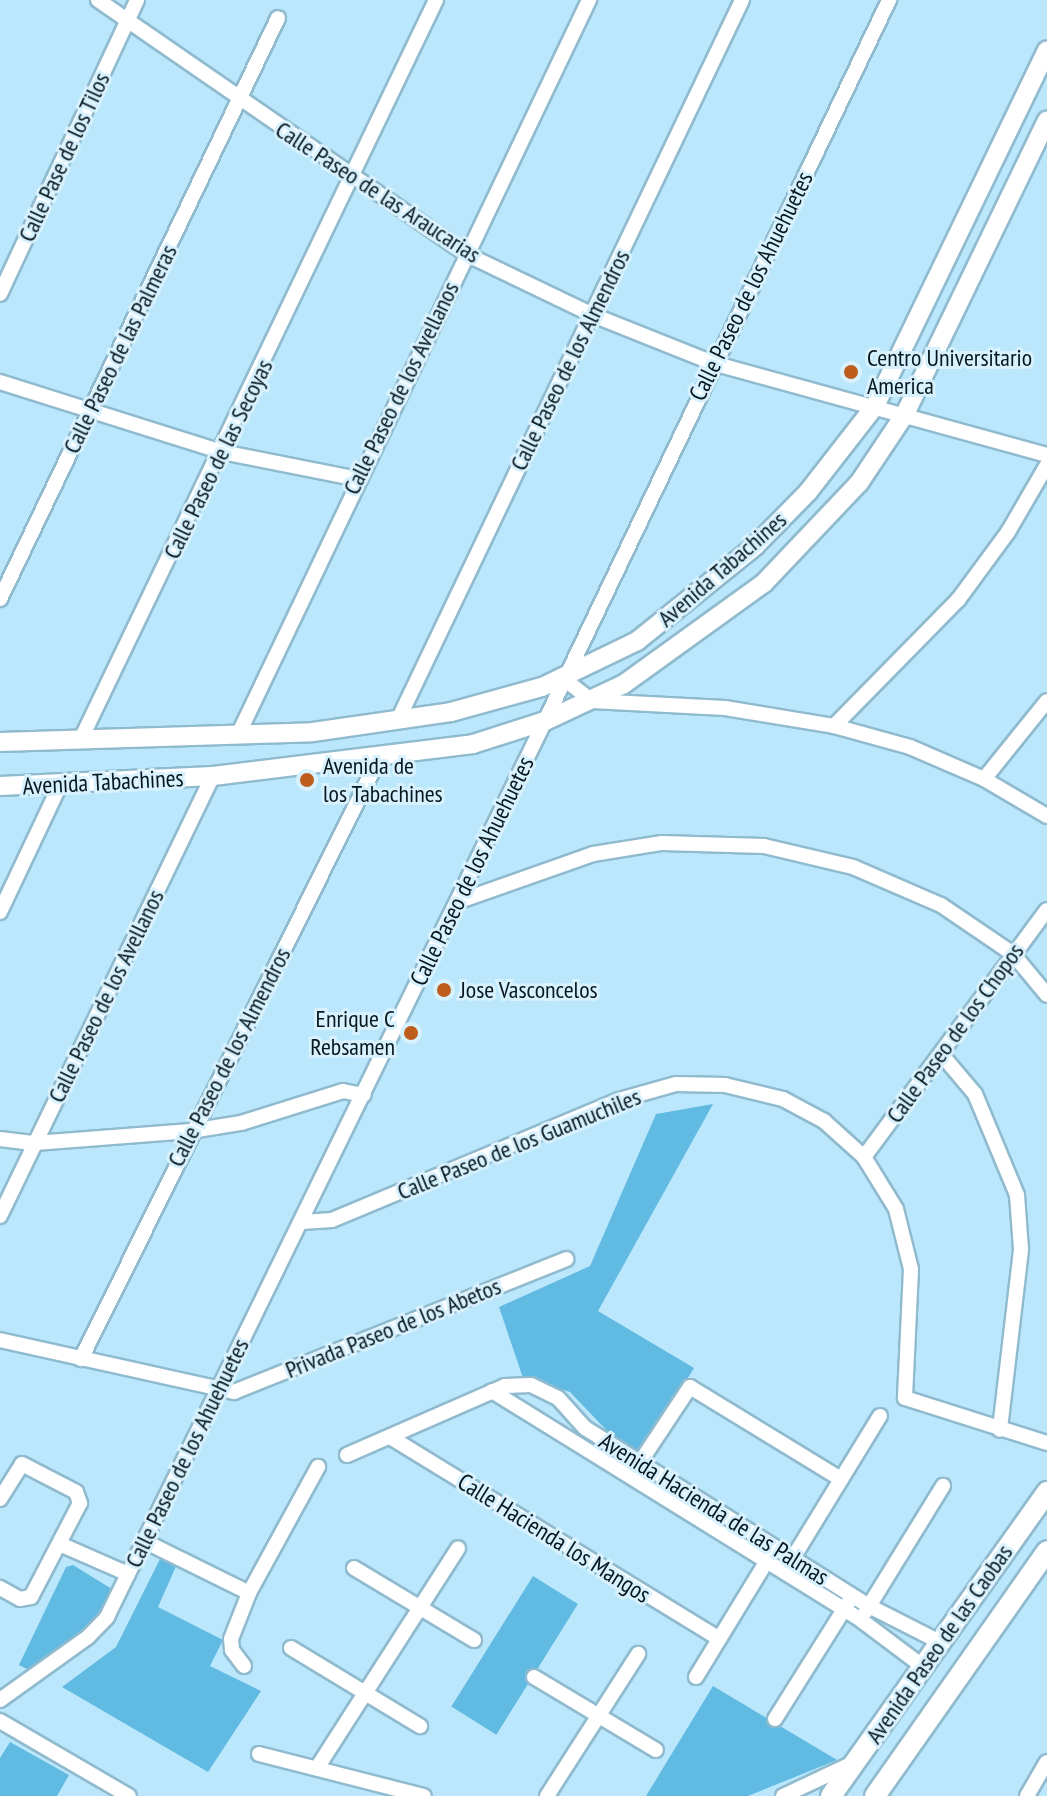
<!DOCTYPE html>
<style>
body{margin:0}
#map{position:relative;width:1047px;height:1796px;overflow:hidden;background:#bbe7fc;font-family:"PT Sans Narrow",sans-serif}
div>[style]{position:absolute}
.green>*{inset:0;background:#60bae1;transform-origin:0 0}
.roads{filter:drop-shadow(2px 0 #90bace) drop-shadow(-2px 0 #90bace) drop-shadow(0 2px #90bace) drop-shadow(0 -2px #90bace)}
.minor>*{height:14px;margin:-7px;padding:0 7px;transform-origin:7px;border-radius:7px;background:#fff}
.tertiary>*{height:18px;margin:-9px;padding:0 9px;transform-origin:9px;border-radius:9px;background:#fff}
.secondary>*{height:20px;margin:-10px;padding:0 10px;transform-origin:10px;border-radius:10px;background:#fff}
.dots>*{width:22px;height:22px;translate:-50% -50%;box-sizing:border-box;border:4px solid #d7f1fe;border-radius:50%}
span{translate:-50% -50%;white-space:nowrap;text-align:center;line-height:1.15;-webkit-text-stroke:6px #d7f1fe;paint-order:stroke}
.street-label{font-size:24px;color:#07171e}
.poi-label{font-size:24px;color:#07171e}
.left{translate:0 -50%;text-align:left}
.right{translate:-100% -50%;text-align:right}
</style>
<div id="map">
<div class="green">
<div style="clip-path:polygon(713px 1104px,598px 1311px,694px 1368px,641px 1454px,612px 1436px,570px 1392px,523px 1378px,499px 1307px,590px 1266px,656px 1114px)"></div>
<div style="clip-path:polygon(161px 1557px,177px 1564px,158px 1607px,223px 1640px,210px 1666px,261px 1691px,208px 1772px,62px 1687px,116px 1647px)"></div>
<div style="clip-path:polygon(73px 1565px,115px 1591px,95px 1625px,31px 1671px,19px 1665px,66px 1567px)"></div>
<div style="left:533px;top:1576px;width:53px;height:154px;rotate:32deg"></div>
<div style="clip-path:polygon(713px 1686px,837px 1760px,748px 1796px,646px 1796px)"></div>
<div style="clip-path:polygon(10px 1742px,69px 1775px,57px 1796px,0 1796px,0 1758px)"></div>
</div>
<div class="roads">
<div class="minor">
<div style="left:98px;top:0;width:447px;rotate:34.6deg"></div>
<div style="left:466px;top:254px;width:141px;rotate:25.7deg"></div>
<div style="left:593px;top:315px;width:129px;rotate:21.8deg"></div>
<div style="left:713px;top:363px;width:346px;rotate:15.4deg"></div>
<div style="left:0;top:294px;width:324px;rotate:-65deg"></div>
<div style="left:0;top:382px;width:233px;rotate:17.5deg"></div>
<div style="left:222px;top:452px;width:139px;rotate:11.2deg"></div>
<div style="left:0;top:599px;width:644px;rotate:-64.43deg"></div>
<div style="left:564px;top:679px;width:36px;rotate:38deg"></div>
<div style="left:592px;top:701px;width:133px;rotate:3deg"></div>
<div style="left:725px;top:708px;width:110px;rotate:9.4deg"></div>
<div style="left:834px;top:726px;width:79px;rotate:15.4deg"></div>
<div style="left:910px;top:747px;width:81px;rotate:23.4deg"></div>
<div style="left:984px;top:779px;width:73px;rotate:30.4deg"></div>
<div style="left:398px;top:720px;width:798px;rotate:-64.46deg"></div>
<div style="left:834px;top:726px;width:177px;rotate:-45.5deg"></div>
<div style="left:958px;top:600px;width:84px;rotate:-53.7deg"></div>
<div style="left:1008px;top:532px;width:78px;rotate:-59.8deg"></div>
<div style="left:238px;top:735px;width:815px;rotate:-64.47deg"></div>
<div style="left:81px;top:739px;width:820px;rotate:-64.34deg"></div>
<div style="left:984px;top:779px;width:100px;rotate:-51.1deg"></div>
<div style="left:457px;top:902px;width:144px;rotate:-19.4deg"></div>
<div style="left:593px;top:854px;width:70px;rotate:-9.1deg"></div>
<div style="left:662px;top:843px;width:102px;rotate:1.7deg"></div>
<div style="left:764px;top:846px;width:91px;rotate:13.3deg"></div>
<div style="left:853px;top:867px;width:96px;rotate:23.4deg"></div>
<div style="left:941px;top:905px;width:87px;rotate:34.2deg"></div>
<div style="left:1013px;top:954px;width:53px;rotate:50.3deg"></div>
<div style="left:0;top:912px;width:140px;rotate:-64.7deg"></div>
<div style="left:942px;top:1055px;width:51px;rotate:49.8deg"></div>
<div style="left:975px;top:1094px;width:109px;rotate:67.4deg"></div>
<div style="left:1017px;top:1195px;width:55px;rotate:85.8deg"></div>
<div style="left:1021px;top:1250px;width:181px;rotate:96.7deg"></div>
<div style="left:0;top:1139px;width:35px;rotate:7deg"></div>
<div style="left:35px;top:1143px;width:156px;rotate:-4.4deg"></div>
<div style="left:191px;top:1131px;width:51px;rotate:-9.1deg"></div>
<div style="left:241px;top:1123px;width:107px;rotate:-17.4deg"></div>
<div style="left:343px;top:1091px;width:21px;rotate:11deg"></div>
<div style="left:864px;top:1157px;width:307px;rotate:-53.5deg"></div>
<div style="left:0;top:1216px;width:489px;rotate:-64.2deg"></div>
<div style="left:302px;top:1222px;width:30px;rotate:-4deg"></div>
<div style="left:332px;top:1220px;width:311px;rotate:-22.7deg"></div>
<div style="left:619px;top:1100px;width:59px;rotate:-15.7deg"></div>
<div style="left:676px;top:1084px;width:49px;rotate:1.2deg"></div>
<div style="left:725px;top:1085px;width:60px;rotate:13.6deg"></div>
<div style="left:783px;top:1099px;width:47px;rotate:28.2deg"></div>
<div style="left:824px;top:1121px;width:54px;rotate:42deg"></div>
<div style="left:864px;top:1157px;width:61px;rotate:58.4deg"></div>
<div style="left:896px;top:1209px;width:62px;rotate:76deg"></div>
<div style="left:911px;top:1269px;width:129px;rotate:92.7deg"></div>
<div style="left:905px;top:1398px;width:149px;rotate:17.6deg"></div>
<div style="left:0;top:1340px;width:240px;rotate:12.5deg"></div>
<div style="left:234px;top:1392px;width:358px;rotate:-21.8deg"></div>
<div style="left:81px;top:1359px;width:671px;rotate:-63.63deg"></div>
<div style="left:492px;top:1391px;width:434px;rotate:31.8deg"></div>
<div style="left:861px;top:1620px;width:76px;rotate:37deg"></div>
<div style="left:390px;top:1437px;width:386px;rotate:31.5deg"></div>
<div style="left:347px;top:1455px;width:172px;rotate:-23.6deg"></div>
<div style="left:505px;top:1386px;width:26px;rotate:-2deg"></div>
<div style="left:531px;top:1385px;width:30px;rotate:26deg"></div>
<div style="left:558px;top:1398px;width:40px;rotate:48deg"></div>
<div style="left:585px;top:1428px;width:335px;rotate:32.1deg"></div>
<div style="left:869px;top:1606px;width:80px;rotate:26.9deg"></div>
<div style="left:637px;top:1467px;width:96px;rotate:-56.5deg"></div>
<div style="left:690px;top:1387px;width:177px;rotate:31.4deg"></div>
<div style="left:0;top:1499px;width:41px;rotate:-57.8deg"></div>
<div style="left:22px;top:1464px;width:61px;rotate:27.4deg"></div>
<div style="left:76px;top:1492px;width:12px;rotate:70deg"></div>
<div style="left:80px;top:1503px;width:106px;rotate:117.5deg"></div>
<div style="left:31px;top:1597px;width:11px;rotate:170deg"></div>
<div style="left:20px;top:1599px;width:23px;rotate:-151deg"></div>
<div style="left:144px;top:1541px;width:117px;rotate:26.3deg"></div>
<div style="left:62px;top:1545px;width:72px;rotate:23.7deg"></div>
<div style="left:788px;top:1566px;width:176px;rotate:-58.5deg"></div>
<div style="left:354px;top:1568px;width:140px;rotate:31deg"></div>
<div style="left:866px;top:1611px;width:147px;rotate:-58.4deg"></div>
<div style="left:291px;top:1648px;width:151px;rotate:31.2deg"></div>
<div style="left:244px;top:1666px;width:20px;rotate:-127deg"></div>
<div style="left:232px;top:1650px;width:11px;rotate:-95deg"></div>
<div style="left:231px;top:1639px;width:49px;rotate:-68.6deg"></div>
<div style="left:249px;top:1593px;width:144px;rotate:-61.3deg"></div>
<div style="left:534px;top:1677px;width:142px;rotate:30.9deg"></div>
<div style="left:696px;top:1677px;width:144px;rotate:-58.6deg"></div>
<div style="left:0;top:1700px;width:108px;rotate:-35.6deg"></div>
<div style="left:88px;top:1637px;width:28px;rotate:-46deg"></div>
<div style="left:107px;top:1617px;width:997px;rotate:-63.95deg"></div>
<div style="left:545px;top:721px;width:799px;rotate:-64.49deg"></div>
<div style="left:775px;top:1719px;width:137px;rotate:-57.8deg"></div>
<div style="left:0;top:1721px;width:149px;rotate:30.2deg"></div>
<div style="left:259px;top:1754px;width:170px;rotate:14.3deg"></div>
<div style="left:317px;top:1768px;width:261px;rotate:-57.3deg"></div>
<div style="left:547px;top:1796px;width:169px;rotate:-57.3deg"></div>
<div style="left:783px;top:1796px;width:75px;rotate:-25.2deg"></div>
<div style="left:1027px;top:1796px;width:39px;rotate:-60deg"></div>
</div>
<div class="tertiary">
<div style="left:0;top:742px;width:313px;rotate:-1.8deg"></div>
<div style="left:313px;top:732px;width:139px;rotate:-8.2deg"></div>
<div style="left:451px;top:712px;width:94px;rotate:-15.4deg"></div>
<div style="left:542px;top:687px;width:106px;rotate:-25.8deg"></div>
<div style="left:637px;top:641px;width:151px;rotate:-38.8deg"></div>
<div style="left:755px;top:546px;width:76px;rotate:-45.5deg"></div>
<div style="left:808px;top:492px;width:109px;rotate:-52.1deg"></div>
<div style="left:875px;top:406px;width:395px;rotate:-64.2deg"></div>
<div style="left:0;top:786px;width:213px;rotate:-2.7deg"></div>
<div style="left:213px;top:776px;width:262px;rotate:-7deg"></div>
<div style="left:473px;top:744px;width:76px;rotate:-17.7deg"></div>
<div style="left:545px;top:721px;width:87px;rotate:-25.1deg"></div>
<div style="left:624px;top:684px;width:173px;rotate:-35.8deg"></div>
<div style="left:764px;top:583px;width:138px;rotate:-46.5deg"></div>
<div style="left:859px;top:483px;width:83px;rotate:-56.3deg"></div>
<div style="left:905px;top:414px;width:326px;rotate:-64.2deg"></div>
</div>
<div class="secondary">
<div style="left:831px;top:1796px;width:373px;rotate:-54.6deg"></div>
<div style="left:875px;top:1796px;width:299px;rotate:-54.9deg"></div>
</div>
</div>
<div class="dots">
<div style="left:851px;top:372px;background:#bd5c1d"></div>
<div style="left:307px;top:780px;background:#bd5c1d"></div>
<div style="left:444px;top:990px;background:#bd5c1d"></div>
<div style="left:411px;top:1033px;background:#bd5c1d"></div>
</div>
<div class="street-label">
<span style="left:64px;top:157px;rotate:-65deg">Calle Pase de los Tilos</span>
<span style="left:378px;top:192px;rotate:33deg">Calle Paseo de las Araucarias</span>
<span style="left:751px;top:286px;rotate:-64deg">Calle Paseo de los Ahuehuetes</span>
<span style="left:120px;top:349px;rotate:-64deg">Calle Paseo de las Palmeras</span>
<span style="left:570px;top:360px;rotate:-64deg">Calle Paseo de los Almendros</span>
<span style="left:401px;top:388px;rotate:-64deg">Calle Paseo de los Avellanos</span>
<span style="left:218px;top:459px;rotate:-64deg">Calle Paseo de las Secoyas</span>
<span style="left:722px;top:569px;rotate:-41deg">Avenida Tabachines</span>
<span style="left:103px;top:782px;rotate:-3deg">Avenida Tabachines</span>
<span style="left:472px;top:871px;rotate:-64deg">Calle Paseo de los Ahuehuetes</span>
<span style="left:106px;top:996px;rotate:-64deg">Calle Paseo de los Avellanos</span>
<span style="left:955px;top:1033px;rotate:-54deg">Calle Paseo de los Chopos</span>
<span style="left:229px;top:1057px;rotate:-63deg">Calle Paseo de los Almendros</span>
<span style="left:519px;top:1144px;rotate:-22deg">Calle Paseo de los Guamuchiles</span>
<span style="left:393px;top:1328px;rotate:-22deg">Privada Paseo de los Abetos</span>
<span style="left:187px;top:1453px;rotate:-64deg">Calle Paseo de los Ahuehuetes</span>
<span style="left:714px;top:1509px;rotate:32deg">Avenida Hacienda de las Palmas</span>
<span style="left:554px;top:1538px;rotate:32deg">Calle Hacienda los Mangos</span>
<span style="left:939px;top:1644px;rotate:-55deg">Avenida Paseo de las Caobas</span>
</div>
<div class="poi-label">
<span class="left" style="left:867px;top:372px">Centro Universitario<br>America</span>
<span class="left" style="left:323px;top:780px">Avenida de<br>los Tabachines</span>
<span class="left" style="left:460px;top:990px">Jose Vasconcelos</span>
<span class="right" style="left:395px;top:1033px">Enrique C<br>Rebsamen</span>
</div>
</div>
